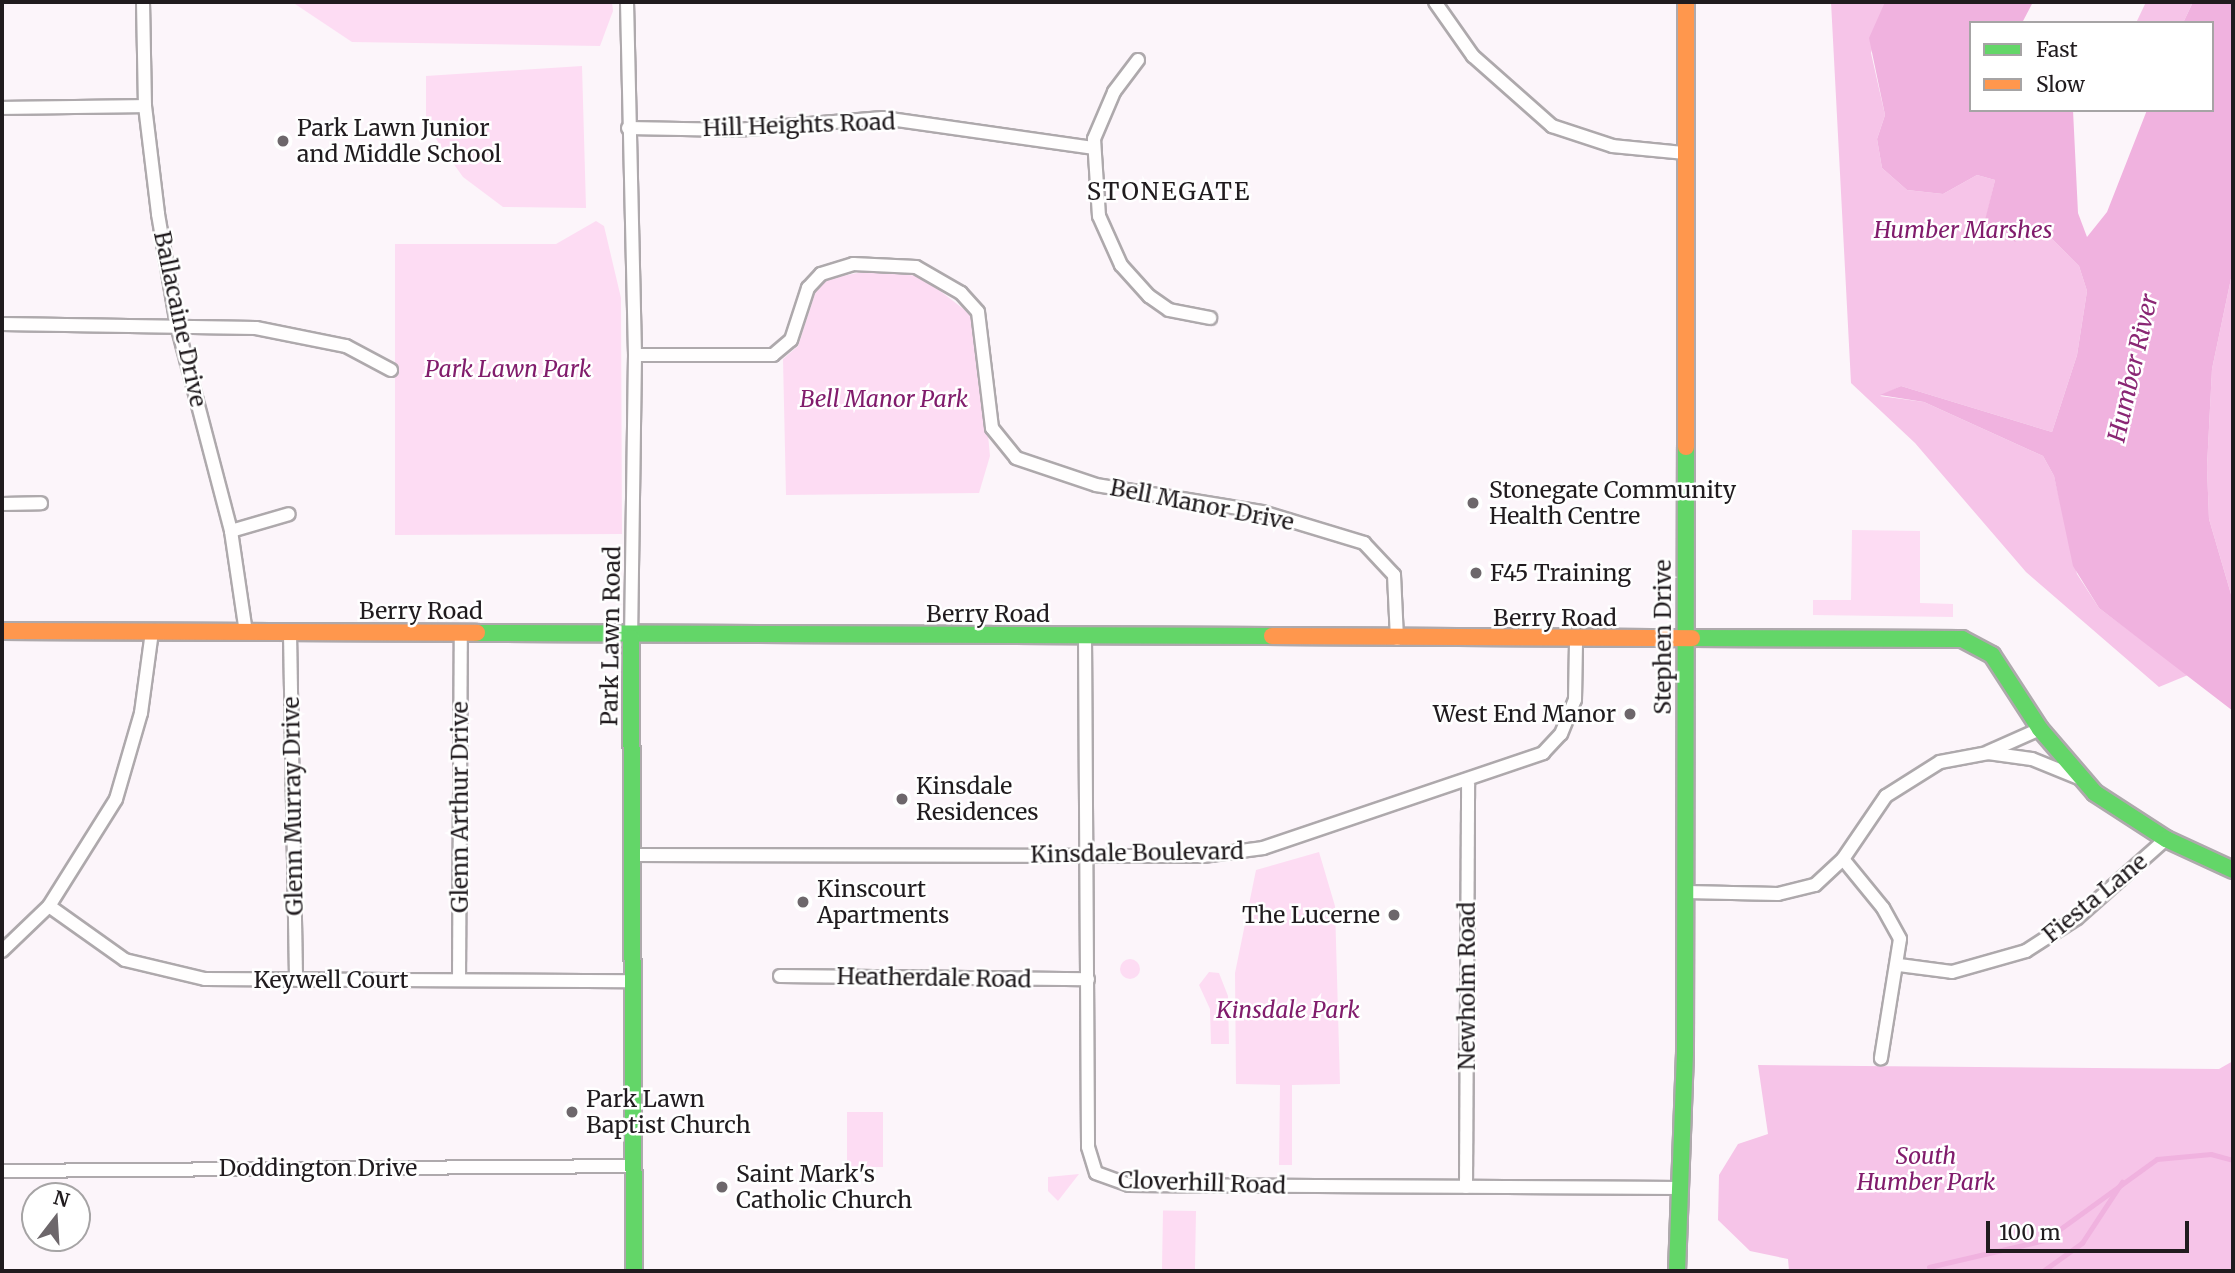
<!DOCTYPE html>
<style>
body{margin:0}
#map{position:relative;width:2235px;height:1273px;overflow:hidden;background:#fcf5fa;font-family:Merriweather,serif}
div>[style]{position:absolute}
.green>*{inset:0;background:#fddcf3;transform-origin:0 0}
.round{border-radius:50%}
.forest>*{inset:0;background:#f6c4e8}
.water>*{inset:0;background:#f0b2df}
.stream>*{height:4.5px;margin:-2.25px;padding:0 2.25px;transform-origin:2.25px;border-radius:2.25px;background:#f0b2df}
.roads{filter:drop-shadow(2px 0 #aea9ac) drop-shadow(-2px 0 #aea9ac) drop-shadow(0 2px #aea9ac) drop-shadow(0 -2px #aea9ac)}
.street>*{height:12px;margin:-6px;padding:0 6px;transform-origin:6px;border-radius:6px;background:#fffefe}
.fast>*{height:16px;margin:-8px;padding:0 8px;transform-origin:8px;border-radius:8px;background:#63d668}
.slow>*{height:16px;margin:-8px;padding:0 8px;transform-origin:8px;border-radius:8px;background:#ff974d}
.dots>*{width:19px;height:19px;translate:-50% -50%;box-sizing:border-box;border:4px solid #fff;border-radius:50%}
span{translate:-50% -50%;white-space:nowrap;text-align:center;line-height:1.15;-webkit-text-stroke:5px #fff;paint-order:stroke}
.street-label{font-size:23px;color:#201b1e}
.poi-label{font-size:23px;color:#201b1e}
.left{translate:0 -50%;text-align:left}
.right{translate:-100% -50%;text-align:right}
.park-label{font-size:23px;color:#811c6c;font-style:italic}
.neighbourhood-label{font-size:24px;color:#201b1e;letter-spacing:2px}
.water-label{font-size:24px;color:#8a2674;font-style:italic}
.frame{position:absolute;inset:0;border:4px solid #201b1e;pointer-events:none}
.legend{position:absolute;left:1969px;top:21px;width:245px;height:91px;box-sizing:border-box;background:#fff;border:2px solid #a6a4a5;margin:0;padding:9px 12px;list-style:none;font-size:21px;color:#201b1e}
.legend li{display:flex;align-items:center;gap:14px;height:35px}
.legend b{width:35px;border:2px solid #a6a4a5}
.north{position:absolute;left:21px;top:1182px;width:70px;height:70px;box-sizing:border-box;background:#fff;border:2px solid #a6a4a5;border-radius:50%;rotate:17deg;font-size:19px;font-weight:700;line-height:28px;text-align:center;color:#201b1e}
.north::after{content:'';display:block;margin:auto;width:24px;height:32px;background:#6d676b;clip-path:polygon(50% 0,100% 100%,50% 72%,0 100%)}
.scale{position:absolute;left:1986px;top:1221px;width:203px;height:32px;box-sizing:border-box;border:4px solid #201b1e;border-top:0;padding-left:9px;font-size:21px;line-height:24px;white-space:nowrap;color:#201b1e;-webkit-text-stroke:5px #fff;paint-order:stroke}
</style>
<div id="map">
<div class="green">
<div style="clip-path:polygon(292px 2px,612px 2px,613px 11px,600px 46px,352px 42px)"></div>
<div style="clip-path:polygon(582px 66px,586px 208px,503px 207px,463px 177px,426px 125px,426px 76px)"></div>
<div style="clip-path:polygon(596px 221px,604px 226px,621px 298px,622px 534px,395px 535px,395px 244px,556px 244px)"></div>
<div style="clip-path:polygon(876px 269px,922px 277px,970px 314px,979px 340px,990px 456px,979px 493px,786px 495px,783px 359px,798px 346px,819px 281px)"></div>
<div style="clip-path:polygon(1852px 530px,1920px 531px,1920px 603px,1953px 604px,1953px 617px,1813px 615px,1813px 600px,1851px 600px)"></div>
<div style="clip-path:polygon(1319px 852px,1335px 906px,1340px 1084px,1292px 1085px,1292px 1165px,1279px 1165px,1280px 1085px,1236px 1084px,1235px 973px,1256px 870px)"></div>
<div class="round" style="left:1120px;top:959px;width:20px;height:20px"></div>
<div style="clip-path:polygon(1209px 972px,1219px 973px,1228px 996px,1229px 1044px,1211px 1044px,1210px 1009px,1199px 985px)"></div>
<div style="left:883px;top:1112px;width:55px;height:36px;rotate:90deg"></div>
<div style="clip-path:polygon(1079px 1174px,1058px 1201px,1048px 1191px,1048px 1177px)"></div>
<div style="left:1196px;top:1211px;width:60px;height:33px;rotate:91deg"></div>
</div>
<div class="forest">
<div style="clip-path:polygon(1831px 2px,1885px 2px,1871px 53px,1885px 115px,1877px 139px,1882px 168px,1907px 190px,1943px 194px,1977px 175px,1995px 180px,1984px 227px,2015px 242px,2047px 234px,2079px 266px,2087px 291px,2077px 355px,2052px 432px,1901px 386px,1880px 396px,1924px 402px,2043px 456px,2054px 476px,2077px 574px,2099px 608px,2188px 675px,2159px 687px,2026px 572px,1915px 443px,1851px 383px)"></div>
<div style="clip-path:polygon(2146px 2px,2193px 2px,2183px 23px,2136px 23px)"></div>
<div style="clip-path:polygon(2233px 269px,2233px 601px,2209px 519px,2207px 467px,2212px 369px)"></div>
<div style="clip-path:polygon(2233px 1061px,2233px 1271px,1789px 1271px,1788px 1259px,1750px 1251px,1718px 1220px,1719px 1175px,1738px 1144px,1768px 1134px,1758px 1065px,2219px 1069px)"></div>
</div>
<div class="water">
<div style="clip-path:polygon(1885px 2px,2033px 2px,2022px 23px,1971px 23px,1971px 110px,2073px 110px,2078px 213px,2087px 237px,2107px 212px,2147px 110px,2212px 110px,2212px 23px,2183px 23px,2193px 2px,2233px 2px,2233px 269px,2212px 369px,2207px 467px,2209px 519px,2233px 601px,2233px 711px,2099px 608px,2073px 566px,2054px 476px,2043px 456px,1924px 402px,1880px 395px,1901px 386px,2052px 432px,2077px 355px,2087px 291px,2079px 266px,2047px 234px,2015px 242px,1983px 228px,1995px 180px,1977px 175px,1943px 194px,1907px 190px,1882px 168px,1877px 139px,1885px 115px,1869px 38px)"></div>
</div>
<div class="stream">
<div style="left:1929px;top:1267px;width:119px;rotate:-13.1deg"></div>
<div style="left:2045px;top:1240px;width:138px;rotate:-35.9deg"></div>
<div style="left:2157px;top:1159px;width:54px;rotate:-5.3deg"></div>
<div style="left:2211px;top:1154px;width:23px;rotate:15deg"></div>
<div style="left:2043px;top:1271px;width:48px;rotate:-35.7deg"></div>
<div style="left:2082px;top:1243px;width:73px;rotate:-56.7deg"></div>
</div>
<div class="roads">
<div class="street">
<div style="left:143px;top:2px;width:104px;rotate:88.9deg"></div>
<div style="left:145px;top:106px;width:109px;rotate:83.1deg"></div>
<div style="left:158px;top:214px;width:113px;rotate:80.3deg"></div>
<div style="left:177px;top:325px;width:213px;rotate:75.3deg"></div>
<div style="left:231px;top:531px;width:102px;rotate:81.6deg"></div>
<div style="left:627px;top:2px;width:353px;rotate:88.7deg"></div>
<div style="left:635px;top:355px;width:283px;rotate:90.8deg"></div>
<div style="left:1435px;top:2px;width:66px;rotate:54.9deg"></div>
<div style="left:1473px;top:56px;width:106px;rotate:41.5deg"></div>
<div style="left:1552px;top:126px;width:64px;rotate:18.2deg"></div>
<div style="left:1613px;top:146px;width:72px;rotate:5.6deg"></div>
<div style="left:1138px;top:60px;width:40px;rotate:127deg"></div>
<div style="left:1114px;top:92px;width:51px;rotate:113.1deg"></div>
<div style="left:1094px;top:139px;width:77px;rotate:86.3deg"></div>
<div style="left:1099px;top:216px;width:54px;rotate:65.8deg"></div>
<div style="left:1121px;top:265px;width:42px;rotate:47.9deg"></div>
<div style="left:1149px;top:296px;width:24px;rotate:35deg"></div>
<div style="left:1169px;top:310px;width:42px;rotate:11deg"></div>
<div style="left:2px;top:108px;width:143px;rotate:-0.8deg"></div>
<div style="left:628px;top:128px;width:108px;rotate:1.1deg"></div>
<div style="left:736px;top:130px;width:147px;rotate:-4.7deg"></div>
<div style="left:883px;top:118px;width:212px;rotate:8.1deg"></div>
<div style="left:2px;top:324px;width:254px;rotate:0.9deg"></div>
<div style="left:256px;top:328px;width:92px;rotate:11.3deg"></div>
<div style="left:346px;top:346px;width:51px;rotate:28.1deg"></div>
<div style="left:635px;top:355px;width:138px"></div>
<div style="left:773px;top:355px;width:23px;rotate:-40deg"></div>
<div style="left:791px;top:340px;width:55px;rotate:-71.9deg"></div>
<div style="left:808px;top:288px;width:19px;rotate:-47deg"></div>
<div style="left:821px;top:274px;width:34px;rotate:-17deg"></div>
<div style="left:853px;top:264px;width:63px;rotate:2.7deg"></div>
<div style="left:916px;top:267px;width:52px;rotate:30deg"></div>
<div style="left:961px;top:293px;width:25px;rotate:48deg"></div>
<div style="left:978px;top:312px;width:117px;rotate:83.1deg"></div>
<div style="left:992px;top:428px;width:38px;rotate:51deg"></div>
<div style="left:1016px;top:458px;width:84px;rotate:18.6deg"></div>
<div style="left:1096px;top:485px;width:168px;rotate:9.2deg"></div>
<div style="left:1262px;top:512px;width:107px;rotate:16.9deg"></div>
<div style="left:1364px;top:543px;width:44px;rotate:46.8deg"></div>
<div style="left:1394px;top:575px;width:64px;rotate:87.3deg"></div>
<div style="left:2px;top:504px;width:39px;rotate:-1deg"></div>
<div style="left:231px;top:531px;width:60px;rotate:-16.3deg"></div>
<div style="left:290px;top:633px;width:347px;rotate:89deg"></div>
<div style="left:1085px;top:637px;width:510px;rotate:89.66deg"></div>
<div style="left:1088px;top:1147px;width:27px;rotate:73deg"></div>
<div style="left:1096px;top:1173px;width:35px;rotate:20deg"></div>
<div style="left:1129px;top:1185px;width:550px;rotate:0.31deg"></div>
<div style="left:1988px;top:752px;width:57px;rotate:-23.9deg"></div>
<div style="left:633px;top:855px;width:570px;rotate:0.1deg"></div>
<div style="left:1203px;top:856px;width:61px;rotate:-7.6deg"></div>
<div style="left:1263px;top:848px;width:296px;rotate:-18.7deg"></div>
<div style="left:1543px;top:753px;width:26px;rotate:-47deg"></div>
<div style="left:1561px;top:734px;width:37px;rotate:-68deg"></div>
<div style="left:1575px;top:700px;width:60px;rotate:-89deg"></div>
<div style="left:1843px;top:859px;width:63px;rotate:50.8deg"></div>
<div style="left:1883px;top:908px;width:35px;rotate:61deg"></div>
<div style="left:1900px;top:939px;width:121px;rotate:99.1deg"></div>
<div style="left:1686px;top:892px;width:92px;rotate:1.2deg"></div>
<div style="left:1778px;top:894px;width:38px;rotate:-14deg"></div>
<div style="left:1815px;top:885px;width:38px;rotate:-43deg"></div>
<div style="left:1843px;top:859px;width:76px;rotate:-55.7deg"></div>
<div style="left:1886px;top:796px;width:64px;rotate:-32.2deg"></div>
<div style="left:1940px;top:762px;width:49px;rotate:-10.6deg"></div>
<div style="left:1988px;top:753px;width:44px;rotate:7.8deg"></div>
<div style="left:2032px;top:759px;width:51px;rotate:22deg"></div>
<div style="left:49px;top:906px;width:93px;rotate:35.4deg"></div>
<div style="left:125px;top:960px;width:82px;rotate:13.4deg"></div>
<div style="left:205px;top:979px;width:428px;rotate:0.3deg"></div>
<div style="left:2px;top:951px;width:65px;rotate:-43.8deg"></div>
<div style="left:49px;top:906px;width:126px;rotate:-57.9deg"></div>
<div style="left:116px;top:799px;width:90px;rotate:-73.8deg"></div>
<div style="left:141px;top:713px;width:82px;rotate:-82.3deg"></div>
<div style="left:1899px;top:965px;width:53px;rotate:7.5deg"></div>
<div style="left:1952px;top:972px;width:77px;rotate:-15.8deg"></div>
<div style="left:2026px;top:951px;width:61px;rotate:-32.9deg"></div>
<div style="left:2077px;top:918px;width:119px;rotate:-41.6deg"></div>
<div style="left:780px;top:976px;width:308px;rotate:0.6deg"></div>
<div style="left:459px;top:980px;width:346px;rotate:-89.7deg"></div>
<div style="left:2px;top:1171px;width:632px;rotate:-0.45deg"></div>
<div style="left:1466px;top:1187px;width:403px;rotate:-89.7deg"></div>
</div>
<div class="fast">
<div style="left:477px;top:633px;width:795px;rotate:0.22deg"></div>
<div style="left:631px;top:638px;width:633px;rotate:89.73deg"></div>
<div style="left:1692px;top:638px;width:270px;rotate:0.2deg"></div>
<div style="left:1962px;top:639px;width:34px;rotate:28deg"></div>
<div style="left:1992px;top:655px;width:88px;rotate:57deg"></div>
<div style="left:2040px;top:729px;width:84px;rotate:49.3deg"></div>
<div style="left:2095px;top:793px;width:85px;rotate:32.9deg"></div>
<div style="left:2166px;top:839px;width:74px;rotate:24.8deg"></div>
<div style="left:1677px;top:1271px;width:217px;rotate:-87.9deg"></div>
<div style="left:1685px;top:1054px;width:607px;rotate:-89.91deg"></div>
</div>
<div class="slow">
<div style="left:1686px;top:447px;width:445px;rotate:-90deg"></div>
<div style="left:2px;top:631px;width:475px;rotate:0.2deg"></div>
<div style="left:1272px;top:636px;width:420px;rotate:0.3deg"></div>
</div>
</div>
<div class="dots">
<div style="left:283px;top:141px;background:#6d676b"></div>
<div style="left:1473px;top:503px;background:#6d676b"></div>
<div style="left:1476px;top:573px;background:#6d676b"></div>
<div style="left:1630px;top:714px;background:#6d676b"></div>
<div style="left:902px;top:799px;background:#6d676b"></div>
<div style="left:803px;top:902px;background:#6d676b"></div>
<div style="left:1394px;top:915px;background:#6d676b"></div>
<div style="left:572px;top:1112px;background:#6d676b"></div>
<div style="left:722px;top:1187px;background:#6d676b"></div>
</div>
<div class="street-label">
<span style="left:799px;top:125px;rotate:-2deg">Hill Heights Road</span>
<span style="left:180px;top:319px;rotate:78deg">Ballacaine Drive</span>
<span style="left:1202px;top:505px;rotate:11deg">Bell Manor Drive</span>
<span style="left:421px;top:611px">Berry Road</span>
<span style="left:988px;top:614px">Berry Road</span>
<span style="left:1555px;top:618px">Berry Road</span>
<span style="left:611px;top:636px;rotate:-89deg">Park Lawn Road</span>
<span style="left:1663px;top:637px;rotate:-90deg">Stephen Drive</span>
<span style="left:293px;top:806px;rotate:-91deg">Glenn Murray Drive</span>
<span style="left:460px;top:807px;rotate:-90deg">Glenn Arthur Drive</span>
<span style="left:1137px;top:853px;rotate:-1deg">Kinsdale Boulevard</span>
<span style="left:2095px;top:898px;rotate:-39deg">Fiesta Lane</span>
<span style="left:934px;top:978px;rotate:1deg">Heatherdale Road</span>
<span style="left:331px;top:980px">Keywell Court</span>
<span style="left:1467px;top:986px;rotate:-90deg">Newholm Road</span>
<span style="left:318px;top:1168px">Doddington Drive</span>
<span style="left:1202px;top:1183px;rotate:2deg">Cloverhill Road</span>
</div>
<div class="poi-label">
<span class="left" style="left:297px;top:141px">Park Lawn Junior<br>and Middle School</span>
<span class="left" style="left:1489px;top:503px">Stonegate Community<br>Health Centre</span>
<span class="left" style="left:1490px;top:573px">F45 Training</span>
<span class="right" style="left:1616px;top:714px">West End Manor</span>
<span class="left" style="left:916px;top:799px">Kinsdale<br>Residences</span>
<span class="left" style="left:817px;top:902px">Kinscourt<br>Apartments</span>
<span class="right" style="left:1380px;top:915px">The Lucerne</span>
<span class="left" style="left:586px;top:1112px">Park Lawn<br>Baptist Church</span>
<span class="left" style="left:736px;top:1187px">Saint Mark's<br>Catholic Church</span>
</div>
<div class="park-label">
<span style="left:1963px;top:230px">Humber Marshes</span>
<span style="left:508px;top:369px">Park Lawn Park</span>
<span style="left:884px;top:399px">Bell Manor Park</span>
<span style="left:1288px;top:1010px">Kinsdale Park</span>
<span style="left:1926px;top:1169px">South<br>Humber Park</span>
</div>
<div class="neighbourhood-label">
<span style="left:1169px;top:192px">STONEGATE</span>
</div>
<div class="water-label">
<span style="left:2133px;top:368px;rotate:-77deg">Humber River</span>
</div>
<div class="frame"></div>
<ul class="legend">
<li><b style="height:9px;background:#63d668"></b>Fast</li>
<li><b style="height:9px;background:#ff974d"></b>Slow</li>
</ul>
<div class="north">N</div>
<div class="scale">100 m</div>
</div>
